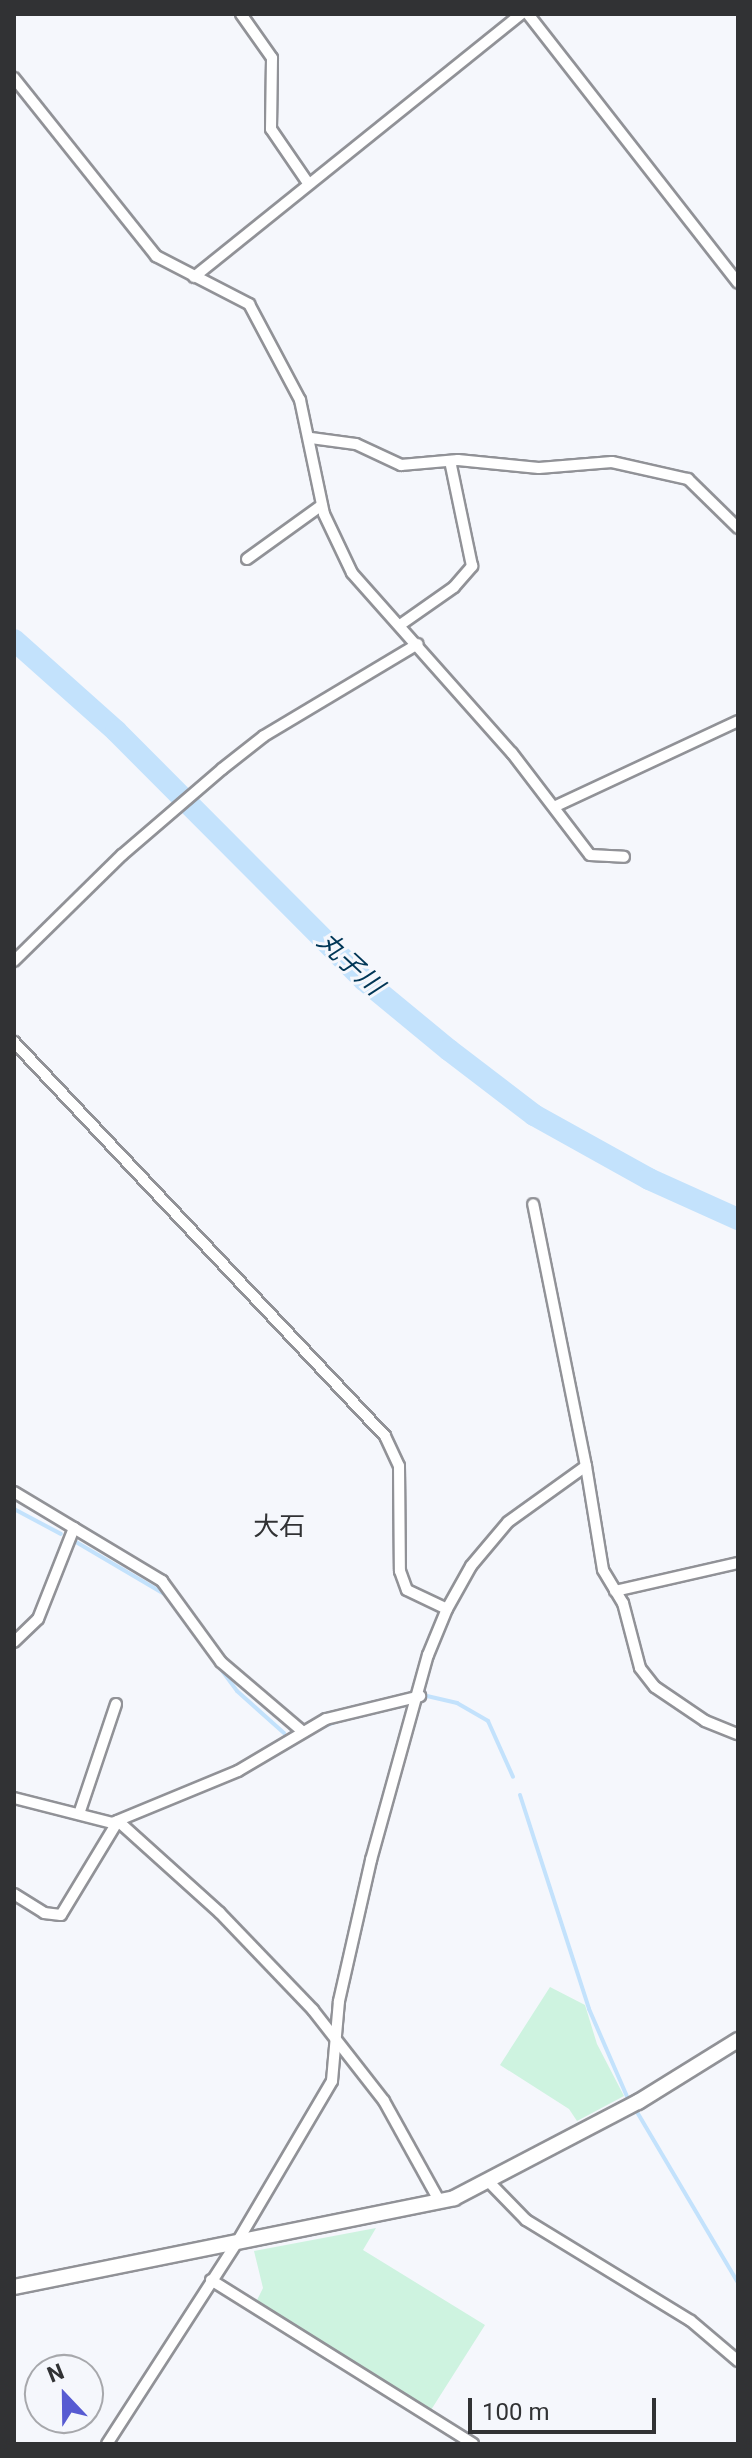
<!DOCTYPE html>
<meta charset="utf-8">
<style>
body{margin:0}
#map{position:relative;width:752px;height:2458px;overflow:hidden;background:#f5f7fc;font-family:Roboto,"Noto Sans JP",sans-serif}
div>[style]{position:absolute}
.green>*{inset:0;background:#cef3e0}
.stream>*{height:4px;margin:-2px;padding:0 2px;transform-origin:2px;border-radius:2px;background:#c3e2fc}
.river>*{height:22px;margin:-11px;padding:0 11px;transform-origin:11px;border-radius:11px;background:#c3e2fc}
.roads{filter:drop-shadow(2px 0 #919297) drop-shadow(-2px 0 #919297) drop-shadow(0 2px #919297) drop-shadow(0 -2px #919297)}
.street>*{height:10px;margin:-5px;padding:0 5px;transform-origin:5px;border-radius:5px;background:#fff}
.secondary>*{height:14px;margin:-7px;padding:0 7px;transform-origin:7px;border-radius:7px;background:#fff}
span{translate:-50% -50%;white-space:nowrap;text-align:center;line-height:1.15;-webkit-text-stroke:6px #f5f7fc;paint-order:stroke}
.water-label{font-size:26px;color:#003656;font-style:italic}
.neighbourhood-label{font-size:26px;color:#313234}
.frame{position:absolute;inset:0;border:16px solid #313234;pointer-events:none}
.north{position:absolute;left:24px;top:2354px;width:80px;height:80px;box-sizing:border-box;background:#f5f7fc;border:2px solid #a7a8ac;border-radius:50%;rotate:338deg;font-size:22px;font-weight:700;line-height:32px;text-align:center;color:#313234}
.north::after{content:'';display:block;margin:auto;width:28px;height:36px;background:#575bd2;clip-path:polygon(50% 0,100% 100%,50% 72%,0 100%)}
.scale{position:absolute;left:468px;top:2398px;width:188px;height:36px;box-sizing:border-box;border:4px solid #313234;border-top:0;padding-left:10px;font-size:24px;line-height:28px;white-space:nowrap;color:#313234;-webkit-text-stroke:6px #f5f7fc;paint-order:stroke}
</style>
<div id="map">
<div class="green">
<div style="clip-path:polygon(550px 1987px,585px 2005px,597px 2044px,624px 2096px,577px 2121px,569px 2109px,500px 2065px)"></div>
<div style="clip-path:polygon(376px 2228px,363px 2250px,485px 2325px,431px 2410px,256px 2302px,263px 2288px,254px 2251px)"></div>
</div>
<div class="stream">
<div style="left:14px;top:1509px;width:53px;rotate:28deg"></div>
<div style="left:76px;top:1542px;width:104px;rotate:30.5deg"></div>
<div style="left:166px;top:1595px;width:119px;rotate:53.5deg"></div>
<div style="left:237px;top:1691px;width:63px;rotate:41.8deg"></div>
<div style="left:427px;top:1696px;width:31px;rotate:13deg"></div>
<div style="left:457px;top:1703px;width:36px;rotate:30deg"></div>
<div style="left:488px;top:1721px;width:61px;rotate:65.9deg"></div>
<div style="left:319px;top:1728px;width:23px;rotate:-20deg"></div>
<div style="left:520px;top:1795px;width:225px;rotate:72.1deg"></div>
<div style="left:589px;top:2009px;width:100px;rotate:66.5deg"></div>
<div style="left:637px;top:2112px;width:199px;rotate:59.4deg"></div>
</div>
<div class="river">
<div style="left:14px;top:640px;width:137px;rotate:41.7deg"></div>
<div style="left:116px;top:731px;width:351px;rotate:45.1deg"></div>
<div style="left:364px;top:980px;width:110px;rotate:39.5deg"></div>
<div style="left:449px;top:1050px;width:107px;rotate:37.4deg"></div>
<div style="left:534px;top:1115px;width:132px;rotate:29.1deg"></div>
<div style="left:649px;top:1179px;width:98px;rotate:24.2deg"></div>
</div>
<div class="roads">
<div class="street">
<div style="left:241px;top:14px;width:54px;rotate:54.8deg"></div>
<div style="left:272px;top:58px;width:71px;rotate:90.8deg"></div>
<div style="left:271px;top:129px;width:65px;rotate:55.6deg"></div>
<div style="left:528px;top:14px;width:341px;rotate:52deg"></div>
<div style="left:14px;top:78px;width:228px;rotate:51.4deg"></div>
<div style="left:156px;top:256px;width:105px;rotate:27.3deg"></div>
<div style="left:249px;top:304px;width:109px;rotate:62deg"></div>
<div style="left:300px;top:400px;width:116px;rotate:78.1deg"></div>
<div style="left:324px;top:514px;width:65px;rotate:64.6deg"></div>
<div style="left:352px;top:573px;width:241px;rotate:48.4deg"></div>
<div style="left:512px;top:753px;width:128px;rotate:52.6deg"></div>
<div style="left:590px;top:855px;width:34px;rotate:3deg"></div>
<div style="left:194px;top:277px;width:420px;rotate:-38.8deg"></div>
<div style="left:311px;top:438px;width:45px;rotate:7.6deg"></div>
<div style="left:356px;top:444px;width:50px;rotate:25deg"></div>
<div style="left:401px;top:465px;width:57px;rotate:-5deg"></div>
<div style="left:458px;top:460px;width:81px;rotate:5.6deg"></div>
<div style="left:539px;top:468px;width:73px;rotate:-4.7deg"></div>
<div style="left:612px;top:462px;width:78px;rotate:12.6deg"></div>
<div style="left:688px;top:479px;width:70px;rotate:44.4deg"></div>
<div style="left:247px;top:559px;width:92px;rotate:-35.8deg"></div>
<div style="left:400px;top:625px;width:66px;rotate:-35.1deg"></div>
<div style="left:454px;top:587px;width:28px;rotate:-49deg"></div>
<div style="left:472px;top:566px;width:107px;rotate:-101.8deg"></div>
<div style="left:556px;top:806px;width:201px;rotate:-25deg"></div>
<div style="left:14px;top:961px;width:151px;rotate:-44.5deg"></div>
<div style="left:122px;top:855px;width:132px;rotate:-40.7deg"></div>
<div style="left:222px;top:769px;width:53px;rotate:-38.2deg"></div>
<div style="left:264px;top:736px;width:179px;rotate:-30.9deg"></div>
<div style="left:14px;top:1042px;width:541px;rotate:46.72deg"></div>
<div style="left:385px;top:1436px;width:33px;rotate:65deg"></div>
<div style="left:399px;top:1466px;width:105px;rotate:89.5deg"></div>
<div style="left:400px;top:1571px;width:20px;rotate:70deg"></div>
<div style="left:407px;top:1590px;width:44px;rotate:25.4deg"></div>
<div style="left:586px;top:1466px;width:105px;rotate:80.7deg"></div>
<div style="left:603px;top:1570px;width:39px;rotate:59deg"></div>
<div style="left:623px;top:1603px;width:67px;rotate:75.3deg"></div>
<div style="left:640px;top:1668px;width:24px;rotate:52deg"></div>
<div style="left:655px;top:1687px;width:60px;rotate:34.2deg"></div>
<div style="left:705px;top:1721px;width:35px;rotate:22deg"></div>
<div style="left:14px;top:1492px;width:173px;rotate:31deg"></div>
<div style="left:162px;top:1581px;width:100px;rotate:53.9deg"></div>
<div style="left:221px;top:1662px;width:106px;rotate:40.4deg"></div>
<div style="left:615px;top:1591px;width:126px;rotate:-12.8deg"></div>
<div style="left:14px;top:1642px;width:33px;rotate:-44deg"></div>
<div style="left:38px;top:1619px;width:98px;rotate:-68.4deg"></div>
<div style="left:14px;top:1798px;width:101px;rotate:14.3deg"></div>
<div style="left:112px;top:1823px;width:136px;rotate:-22.4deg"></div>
<div style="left:238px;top:1771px;width:102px;rotate:-30.6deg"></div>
<div style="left:326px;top:1719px;width:97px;rotate:-13.7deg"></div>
<div style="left:79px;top:1814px;width:116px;rotate:-71.4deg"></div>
<div style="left:14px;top:1894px;width:36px;rotate:32deg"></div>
<div style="left:44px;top:1913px;width:17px;rotate:7deg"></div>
<div style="left:61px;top:1915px;width:110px;rotate:-58.8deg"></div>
<div style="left:118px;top:1821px;width:137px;rotate:42deg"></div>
<div style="left:220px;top:1913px;width:134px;rotate:46.2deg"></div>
<div style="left:313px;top:2010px;width:115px;rotate:52deg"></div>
<div style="left:384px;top:2101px;width:115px;rotate:61deg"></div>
<div style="left:490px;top:2183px;width:52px;rotate:45.8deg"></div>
<div style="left:526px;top:2220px;width:193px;rotate:31.5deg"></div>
<div style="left:691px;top:2321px;width:62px;rotate:40.4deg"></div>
<div style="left:211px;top:2280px;width:309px;rotate:32deg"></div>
<div style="left:107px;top:2444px;width:238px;rotate:-57.2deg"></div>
<div style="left:236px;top:2244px;width:189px;rotate:-59.5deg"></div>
<div style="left:332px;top:2081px;width:80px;rotate:-85deg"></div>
<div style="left:339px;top:2001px;width:145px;rotate:-77.2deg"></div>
<div style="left:371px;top:1860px;width:213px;rotate:-74.5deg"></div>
<div style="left:428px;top:1655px;width:50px;rotate:-67.6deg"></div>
<div style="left:447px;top:1609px;width:49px;rotate:-60.8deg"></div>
<div style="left:471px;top:1566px;width:57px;rotate:-49.9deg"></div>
<div style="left:508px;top:1522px;width:96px;rotate:-35.7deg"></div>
<div style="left:586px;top:1466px;width:267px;rotate:-101.4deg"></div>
</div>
<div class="secondary">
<div style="left:14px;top:2287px;width:449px;rotate:-11.4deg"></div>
<div style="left:454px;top:2198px;width:208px;rotate:-27.6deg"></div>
<div style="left:638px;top:2102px;width:118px;rotate:-31.8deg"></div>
</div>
</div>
<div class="water-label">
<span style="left:350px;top:964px;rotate:43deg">丸子川</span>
</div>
<div class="neighbourhood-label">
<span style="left:279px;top:1527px">大石</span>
</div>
<div class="frame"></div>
<div class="north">N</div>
<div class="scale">100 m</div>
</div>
